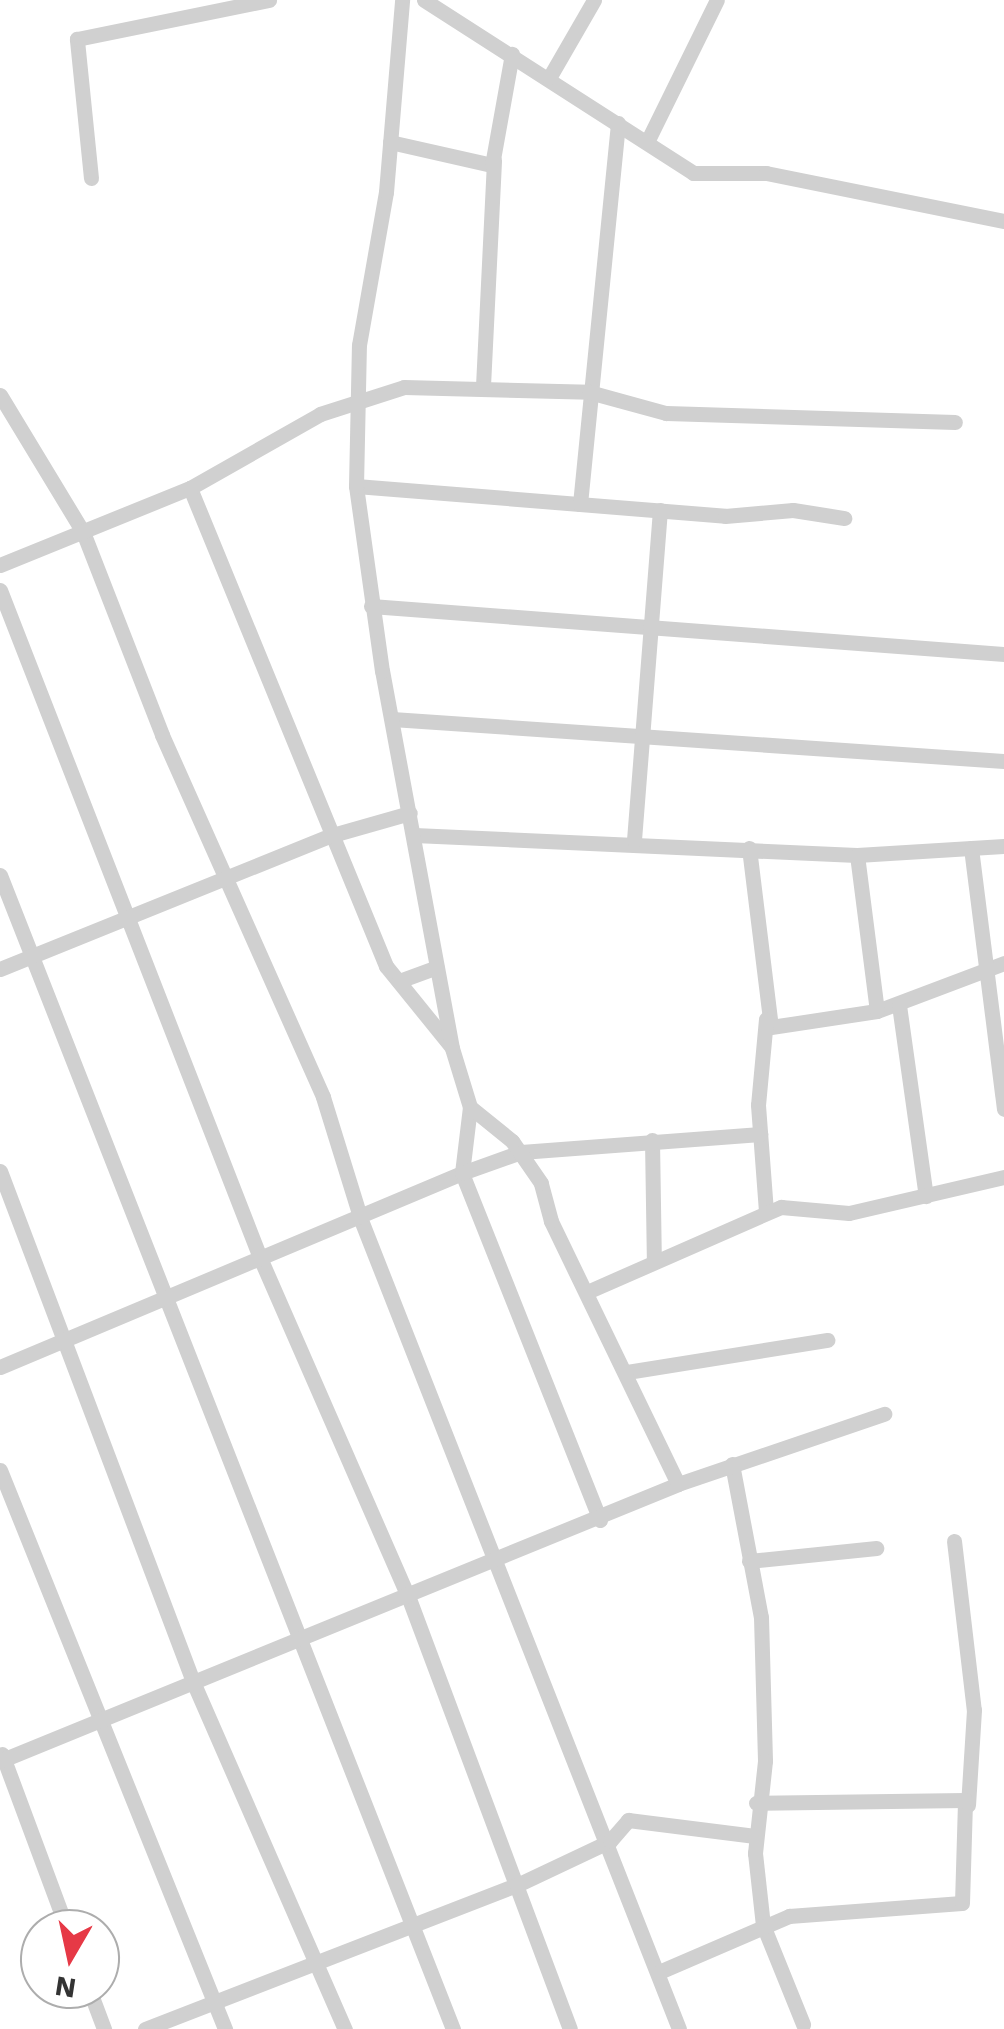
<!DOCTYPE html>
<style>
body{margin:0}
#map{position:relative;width:1004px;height:2029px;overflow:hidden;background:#fff;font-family:"Work Sans",sans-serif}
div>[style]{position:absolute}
.street>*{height:15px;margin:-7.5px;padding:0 7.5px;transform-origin:7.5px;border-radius:7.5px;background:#d0d0d0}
span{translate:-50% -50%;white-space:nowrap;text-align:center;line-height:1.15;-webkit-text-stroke:10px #fff;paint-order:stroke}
.north{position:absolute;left:20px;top:1909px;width:100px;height:100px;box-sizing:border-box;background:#fff;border:2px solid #adadad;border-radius:50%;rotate:189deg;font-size:28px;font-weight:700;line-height:40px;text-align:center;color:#333}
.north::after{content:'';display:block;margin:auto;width:35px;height:45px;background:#e63946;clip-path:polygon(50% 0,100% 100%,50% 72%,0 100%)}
</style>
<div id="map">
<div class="street">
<div style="left:424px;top:0;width:320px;rotate:32.7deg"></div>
<div style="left:693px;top:173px;width:73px"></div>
<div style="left:766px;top:173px;width:243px;rotate:11.4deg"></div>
<div style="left:549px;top:78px;width:90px;rotate:-60deg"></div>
<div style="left:390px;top:142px;width:105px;rotate:12.7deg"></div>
<div style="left:492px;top:165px;width:113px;rotate:-79.8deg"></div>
<div style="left:647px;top:142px;width:158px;rotate:-63.8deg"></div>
<div style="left:91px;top:178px;width:140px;rotate:-95.8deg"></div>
<div style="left:77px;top:39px;width:196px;rotate:-11.5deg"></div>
<div style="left:483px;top:386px;width:226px;rotate:-87.2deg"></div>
<div style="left:0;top:395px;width:160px;rotate:58.8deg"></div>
<div style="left:83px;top:532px;width:218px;rotate:68.7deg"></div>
<div style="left:162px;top:735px;width:396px;rotate:66deg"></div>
<div style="left:323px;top:1097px;width:129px;rotate:72.8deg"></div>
<div style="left:361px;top:1220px;width:869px;rotate:68.54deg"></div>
<div style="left:356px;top:486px;width:370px;rotate:4.6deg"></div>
<div style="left:725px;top:516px;width:68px;rotate:-5deg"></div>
<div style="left:793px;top:510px;width:52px;rotate:8.9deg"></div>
<div style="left:190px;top:488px;width:517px;rotate:67.7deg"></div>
<div style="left:386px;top:966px;width:102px;rotate:51deg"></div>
<div style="left:580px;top:504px;width:383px;rotate:-84.3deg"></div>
<div style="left:0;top:565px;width:205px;rotate:-22.1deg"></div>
<div style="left:190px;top:488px;width:150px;rotate:-29.6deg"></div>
<div style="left:320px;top:414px;width:88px;rotate:-17.8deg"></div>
<div style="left:404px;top:387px;width:185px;rotate:1.5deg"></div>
<div style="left:589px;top:392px;width:80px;rotate:15.3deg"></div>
<div style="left:666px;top:413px;width:289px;rotate:1.8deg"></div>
<div style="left:0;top:590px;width:719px;rotate:68.72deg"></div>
<div style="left:261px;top:1260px;width:367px;rotate:66.4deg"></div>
<div style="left:408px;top:1596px;width:462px;rotate:69.5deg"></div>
<div style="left:371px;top:606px;width:635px;rotate:4.34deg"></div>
<div style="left:392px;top:719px;width:613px;rotate:3.93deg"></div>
<div style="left:414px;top:835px;width:443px;rotate:2.6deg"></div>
<div style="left:857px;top:855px;width:147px;rotate:-3.5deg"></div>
<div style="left:634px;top:840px;width:331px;rotate:-85.5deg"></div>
<div style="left:749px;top:848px;width:180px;rotate:83deg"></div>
<div style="left:771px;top:1027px;width:107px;rotate:-8.6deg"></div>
<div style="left:877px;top:1011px;width:136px;rotate:-20.7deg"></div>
<div style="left:971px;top:848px;width:263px;rotate:82.8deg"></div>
<div style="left:857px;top:855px;width:157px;rotate:82.7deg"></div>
<div style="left:0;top:875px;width:1240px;rotate:68.57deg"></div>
<div style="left:0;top:969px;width:355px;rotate:-22deg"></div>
<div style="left:329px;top:836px;width:84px;rotate:-15.9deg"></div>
<div style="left:399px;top:981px;width:40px;rotate:-20.2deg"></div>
<div style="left:899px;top:1005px;width:193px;rotate:82deg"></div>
<div style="left:766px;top:1019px;width:86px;rotate:95.3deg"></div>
<div style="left:758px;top:1105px;width:106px;rotate:85.7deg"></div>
<div style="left:652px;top:1140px;width:121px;rotate:89.1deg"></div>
<div style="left:0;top:1171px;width:548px;rotate:69.29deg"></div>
<div style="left:194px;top:1684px;width:377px;rotate:66.4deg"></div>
<div style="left:587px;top:1292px;width:212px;rotate:-23.7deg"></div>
<div style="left:781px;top:1207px;width:68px;rotate:5deg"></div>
<div style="left:849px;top:1213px;width:159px;rotate:-13.1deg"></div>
<div style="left:0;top:1367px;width:501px;rotate:-22.78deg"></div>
<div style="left:462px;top:1173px;width:66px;rotate:-83.1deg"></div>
<div style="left:470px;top:1107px;width:62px;rotate:-107deg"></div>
<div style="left:452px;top:1048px;width:383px;rotate:-100.5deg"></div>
<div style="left:382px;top:671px;width:187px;rotate:-98deg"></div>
<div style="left:356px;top:486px;width:141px;rotate:-88.8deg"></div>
<div style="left:359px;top:345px;width:155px;rotate:-80deg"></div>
<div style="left:386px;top:192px;width:193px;rotate:-85.2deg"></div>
<div style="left:627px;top:1372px;width:203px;rotate:-9.1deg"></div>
<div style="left:732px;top:1464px;width:156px;rotate:79.3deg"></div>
<div style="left:761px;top:1617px;width:144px;rotate:88.4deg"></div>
<div style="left:765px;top:1761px;width:93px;rotate:96.2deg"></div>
<div style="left:755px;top:1853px;width:72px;rotate:83.7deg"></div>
<div style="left:763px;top:1925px;width:107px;rotate:68deg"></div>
<div style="left:0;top:1470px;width:603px;rotate:68.07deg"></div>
<div style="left:678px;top:1484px;width:218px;rotate:-18.8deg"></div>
<div style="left:600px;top:1520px;width:373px;rotate:-111.7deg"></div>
<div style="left:462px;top:1173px;width:63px;rotate:-19.6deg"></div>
<div style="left:521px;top:1152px;width:240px;rotate:-4.3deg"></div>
<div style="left:954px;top:1541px;width:170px;rotate:83.3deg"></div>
<div style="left:974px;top:1710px;width:95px;rotate:93.6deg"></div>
<div style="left:749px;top:1561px;width:128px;rotate:-5.8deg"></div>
<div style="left:2px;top:1754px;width:187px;rotate:69.6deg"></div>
<div style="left:0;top:1761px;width:732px;rotate:-22.22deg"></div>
<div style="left:678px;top:1484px;width:292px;rotate:-115.8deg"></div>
<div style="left:551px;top:1221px;width:39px;rotate:-105deg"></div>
<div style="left:541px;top:1183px;width:51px;rotate:-124.6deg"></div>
<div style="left:512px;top:1141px;width:54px;rotate:-141deg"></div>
<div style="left:659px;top:1972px;width:142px;rotate:-23.3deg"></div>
<div style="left:789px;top:1916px;width:173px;rotate:-4.3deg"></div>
<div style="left:962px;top:1903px;width:103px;rotate:-88.3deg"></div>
<div style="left:965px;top:1800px;width:209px;rotate:179.2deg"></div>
<div style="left:89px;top:1989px;width:43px;rotate:69.4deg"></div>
<div style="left:145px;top:2029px;width:399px;rotate:-21.2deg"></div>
<div style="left:517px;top:1885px;width:103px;rotate:-25.3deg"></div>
<div style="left:610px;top:1841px;width:28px;rotate:-49deg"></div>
<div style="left:628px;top:1820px;width:128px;rotate:7.2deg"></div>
</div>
<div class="north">N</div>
</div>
